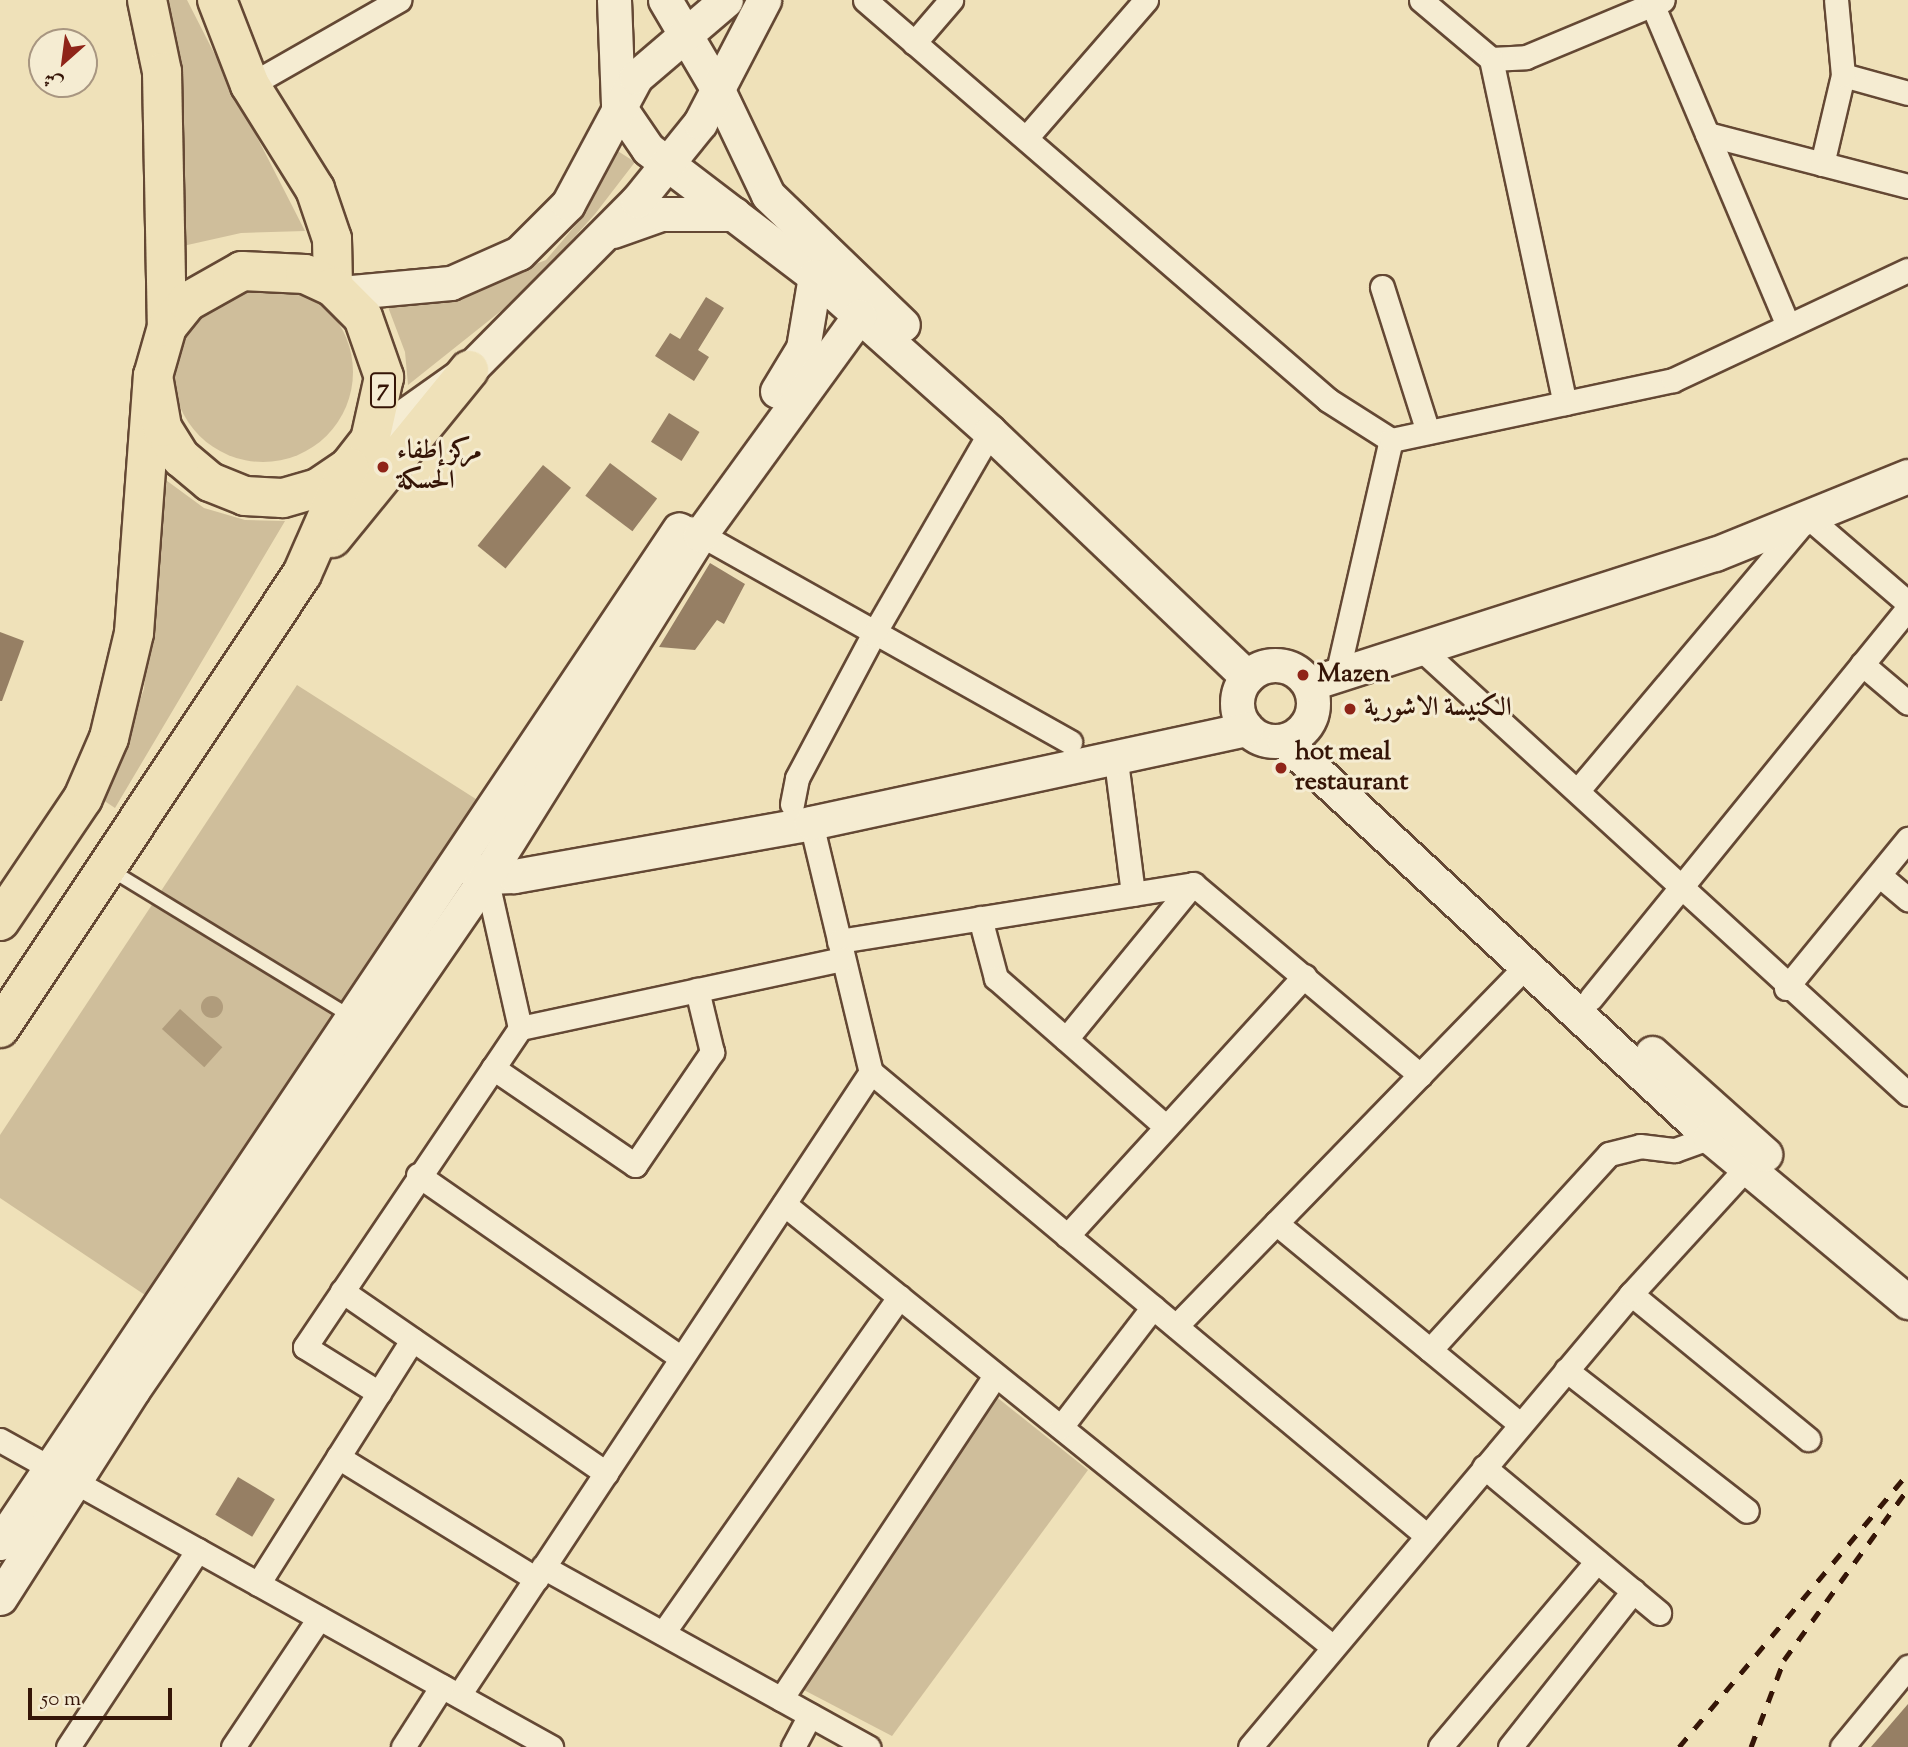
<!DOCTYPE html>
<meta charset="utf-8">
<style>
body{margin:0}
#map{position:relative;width:1908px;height:1747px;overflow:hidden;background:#efe1b9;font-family:"Sorts Mill Goudy",Amiri,serif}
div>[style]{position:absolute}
.green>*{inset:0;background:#cfbe9b}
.round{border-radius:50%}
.water>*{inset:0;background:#b09c7c;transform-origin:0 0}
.building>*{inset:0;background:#967f64;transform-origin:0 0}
.roads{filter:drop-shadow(2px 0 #644834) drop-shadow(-2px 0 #644834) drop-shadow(0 2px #644834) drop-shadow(0 -2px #644834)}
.lane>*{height:12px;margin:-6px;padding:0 6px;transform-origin:6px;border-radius:6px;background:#f5ecd2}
.street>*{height:23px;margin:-11.5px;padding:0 11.5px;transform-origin:11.5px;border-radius:11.5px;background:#f5ecd2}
.secondary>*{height:33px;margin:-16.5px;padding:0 16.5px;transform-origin:16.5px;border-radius:16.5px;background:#f5ecd2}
.secondary>.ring{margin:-16.5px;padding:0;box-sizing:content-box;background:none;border:33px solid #f5ecd2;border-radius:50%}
.highway>*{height:38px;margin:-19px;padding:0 19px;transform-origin:19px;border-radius:19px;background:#efe1b9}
.rail>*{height:5px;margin-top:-2.5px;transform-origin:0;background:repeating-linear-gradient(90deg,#351507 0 12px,transparent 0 24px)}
.dots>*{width:19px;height:19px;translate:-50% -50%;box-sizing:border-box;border:4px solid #f5ecd2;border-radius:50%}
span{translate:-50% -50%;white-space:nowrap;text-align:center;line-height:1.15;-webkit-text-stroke:6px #f5ecd2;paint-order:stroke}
.shield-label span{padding:2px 5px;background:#f5ecd2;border:2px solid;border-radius:5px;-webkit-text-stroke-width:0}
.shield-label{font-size:24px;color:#351507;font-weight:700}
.poi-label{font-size:26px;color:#351507;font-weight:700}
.left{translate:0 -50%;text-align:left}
.north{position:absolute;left:28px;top:28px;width:70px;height:70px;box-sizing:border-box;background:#f5ecd2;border:2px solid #a89681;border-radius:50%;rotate:208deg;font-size:19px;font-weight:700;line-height:28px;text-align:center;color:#351507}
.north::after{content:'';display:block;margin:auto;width:24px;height:32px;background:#8f2418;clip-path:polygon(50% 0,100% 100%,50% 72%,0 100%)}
.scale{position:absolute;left:28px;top:1688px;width:144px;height:32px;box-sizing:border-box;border:4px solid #351507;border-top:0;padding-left:9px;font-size:21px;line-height:24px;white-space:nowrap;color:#351507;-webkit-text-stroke:5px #f5ecd2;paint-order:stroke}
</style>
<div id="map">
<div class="green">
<div style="clip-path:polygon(162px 0,187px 0,305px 231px,241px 233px,174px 248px)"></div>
<div style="clip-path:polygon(613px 148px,635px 162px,595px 214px,526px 291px,408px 385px,405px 352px,388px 307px,441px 301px,546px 260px,580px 220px)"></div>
<div class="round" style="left:173px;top:282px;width:180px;height:180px"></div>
<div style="clip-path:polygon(159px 475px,204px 508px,245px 520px,285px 521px,115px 808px,103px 800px,144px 689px)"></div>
<div style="clip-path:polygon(297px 685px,479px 801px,148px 1297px,0 1198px,0 1135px)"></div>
<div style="clip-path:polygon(994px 1395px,1088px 1470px,892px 1736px,802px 1689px)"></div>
</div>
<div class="water">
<div class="round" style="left:201px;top:996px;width:22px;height:22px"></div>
<div style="left:180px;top:1009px;width:57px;height:27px;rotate:42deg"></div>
</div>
<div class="building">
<div style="clip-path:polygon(706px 297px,724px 308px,698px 350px,709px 357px,694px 381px,655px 356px,670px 333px,680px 339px)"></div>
<div style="left:669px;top:413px;width:36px;height:34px;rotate:32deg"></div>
<div style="left:610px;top:463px;width:59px;height:41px;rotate:37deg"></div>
<div style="left:543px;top:465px;width:36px;height:104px;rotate:39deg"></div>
<div style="clip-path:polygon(710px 563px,745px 584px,724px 624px,717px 620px,695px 650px,659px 647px)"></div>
<div style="clip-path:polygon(0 632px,24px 641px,2px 701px,0 701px)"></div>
<div style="left:238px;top:1477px;width:43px;height:44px;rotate:31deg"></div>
<div style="clip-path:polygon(1908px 1704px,1908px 1747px,1871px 1747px)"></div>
</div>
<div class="roads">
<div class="lane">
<div style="left:111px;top:870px;width:280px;rotate:31.4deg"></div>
</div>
<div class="street">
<div style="left:865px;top:0;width:612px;rotate:40.82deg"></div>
<div style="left:1328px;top:400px;width:75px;rotate:32.4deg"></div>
<div style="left:1421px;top:0;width:92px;rotate:40.1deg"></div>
<div style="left:1491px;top:59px;width:35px;rotate:-3deg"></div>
<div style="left:1526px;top:57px;width:148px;rotate:-22.6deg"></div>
<div style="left:1653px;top:6px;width:347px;rotate:67.1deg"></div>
<div style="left:914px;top:43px;width:57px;rotate:-49.3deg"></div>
<div style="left:1491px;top:59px;width:352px;rotate:77.9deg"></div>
<div style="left:1843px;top:75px;width:67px;rotate:15.5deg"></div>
<div style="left:250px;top:85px;width:172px;rotate:-29.7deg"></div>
<div style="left:1707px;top:134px;width:208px;rotate:14.5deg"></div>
<div style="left:1026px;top:138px;width:183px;rotate:-49deg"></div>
<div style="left:1822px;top:164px;width:91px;rotate:-76.7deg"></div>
<div style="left:1843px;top:75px;width:75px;rotate:-95.3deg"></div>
<div style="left:1382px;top:287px;width:152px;rotate:72.4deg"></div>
<div style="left:689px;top:528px;width:437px;rotate:29.3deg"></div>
<div style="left:1420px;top:648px;width:661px;rotate:42.43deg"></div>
<div style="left:1862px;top:664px;width:60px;rotate:40.3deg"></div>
<div style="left:1337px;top:675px;width:241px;rotate:-77.1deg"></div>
<div style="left:1391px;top:440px;width:288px;rotate:-12deg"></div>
<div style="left:1673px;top:380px;width:259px;rotate:-25.1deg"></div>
<div style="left:1115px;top:753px;width:142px;rotate:82.7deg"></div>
<div style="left:1578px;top:790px;width:357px;rotate:-49.9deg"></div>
<div style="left:1808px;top:517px;width:132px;rotate:40.7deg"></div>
<div style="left:792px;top:804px;width:26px;rotate:-79deg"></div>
<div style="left:797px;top:778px;width:162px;rotate:-62deg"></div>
<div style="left:873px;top:635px;width:234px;rotate:-60deg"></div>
<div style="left:811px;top:823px;width:256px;rotate:76.5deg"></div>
<div style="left:871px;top:1072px;width:723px;rotate:39.84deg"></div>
<div style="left:1879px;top:875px;width:38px;rotate:40deg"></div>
<div style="left:980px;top:918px;width:62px;rotate:75.1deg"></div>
<div style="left:996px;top:978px;width:226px;rotate:41.2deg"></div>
<div style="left:839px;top:941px;width:359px;rotate:-9.1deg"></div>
<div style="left:1193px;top:884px;width:297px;rotate:40.1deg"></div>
<div style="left:1786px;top:988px;width:193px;rotate:-50.7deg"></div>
<div style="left:1591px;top:998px;width:503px;rotate:-50.9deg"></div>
<div style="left:520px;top:1028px;width:330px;rotate:-12.1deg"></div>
<div style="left:1066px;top:1039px;width:200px;rotate:-50.7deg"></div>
<div style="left:493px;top:1068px;width:172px;rotate:34.3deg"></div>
<div style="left:635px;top:1165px;width:137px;rotate:-55.7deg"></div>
<div style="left:712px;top:1052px;width:64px;rotate:-103.6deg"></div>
<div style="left:418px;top:1175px;width:320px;rotate:34.8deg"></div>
<div style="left:784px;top:1204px;width:705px;rotate:38.9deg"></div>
<div style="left:1276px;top:1223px;width:316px;rotate:39.5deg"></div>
<div style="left:1067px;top:1236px;width:352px;rotate:-47.6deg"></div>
<div style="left:342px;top:1291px;width:321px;rotate:34.6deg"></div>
<div style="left:1631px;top:1294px;width:229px;rotate:39.3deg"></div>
<div style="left:1176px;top:1326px;width:501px;rotate:-45.81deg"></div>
<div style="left:1430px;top:1350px;width:265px;rotate:-47.6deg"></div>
<div style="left:1609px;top:1154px;width:32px;rotate:-14deg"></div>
<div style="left:1640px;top:1146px;width:35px;rotate:7deg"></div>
<div style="left:1675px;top:1150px;width:37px;rotate:-20deg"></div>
<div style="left:1566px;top:1370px;width:229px;rotate:37.9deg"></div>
<div style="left:379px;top:1393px;width:87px;rotate:-148.1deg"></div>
<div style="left:305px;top:1347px;width:385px;rotate:-56deg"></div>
<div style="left:520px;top:1028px;width:155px;rotate:-102.7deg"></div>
<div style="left:1061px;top:1427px;width:151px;rotate:-52.5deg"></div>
<div style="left:0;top:1440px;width:631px;rotate:29.13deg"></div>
<div style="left:338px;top:1457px;width:233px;rotate:31.6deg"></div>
<div style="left:1484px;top:1467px;width:228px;rotate:39.8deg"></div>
<div style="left:543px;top:1567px;width:372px;rotate:29deg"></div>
<div style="left:258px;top:1584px;width:289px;rotate:-57.7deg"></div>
<div style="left:663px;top:1633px;width:411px;rotate:-54.9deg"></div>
<div style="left:459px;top:1695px;width:747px;rotate:-56.52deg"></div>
<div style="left:781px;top:1699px;width:387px;rotate:-56.5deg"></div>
<div style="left:68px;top:1747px;width:236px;rotate:-56.6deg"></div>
<div style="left:233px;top:1747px;width:155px;rotate:-56.3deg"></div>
<div style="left:403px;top:1747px;width:72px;rotate:-57.4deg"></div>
<div style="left:793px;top:1747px;width:36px;rotate:-62deg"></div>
<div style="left:1250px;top:1747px;width:592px;rotate:-49.93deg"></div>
<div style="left:1631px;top:1294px;width:185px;rotate:-47.6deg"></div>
<div style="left:1440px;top:1747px;width:243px;rotate:-49.8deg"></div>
<div style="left:1510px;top:1747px;width:199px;rotate:-51.7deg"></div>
<div style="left:1842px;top:1747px;width:104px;rotate:-50.5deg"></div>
</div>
<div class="secondary">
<div style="left:614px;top:0;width:105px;rotate:87.8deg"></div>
<div style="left:618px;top:105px;width:53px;rotate:55.7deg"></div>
<div style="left:648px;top:149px;width:210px;rotate:37.3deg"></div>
<div style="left:815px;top:276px;width:234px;rotate:41.7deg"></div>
<div style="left:990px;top:432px;width:355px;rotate:43.6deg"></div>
<div style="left:665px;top:0;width:104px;rotate:59.5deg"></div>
<div style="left:718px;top:90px;width:116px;rotate:64.5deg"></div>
<div style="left:768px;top:195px;width:187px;rotate:43.9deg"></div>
<div style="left:613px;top:231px;width:51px;rotate:-19.5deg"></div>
<div style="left:661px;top:214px;width:73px"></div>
<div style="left:341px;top:293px;width:110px;rotate:-5.2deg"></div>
<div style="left:451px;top:283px;width:74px;rotate:-23.8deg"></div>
<div style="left:519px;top:253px;width:69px;rotate:-45deg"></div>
<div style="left:568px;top:204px;width:144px;rotate:-61.8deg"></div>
<div style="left:636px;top:77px;width:118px;rotate:-40.5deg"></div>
<div style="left:777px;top:391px;width:50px;rotate:-58.8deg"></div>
<div style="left:803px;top:348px;width:73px;rotate:-80.5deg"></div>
<div style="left:370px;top:440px;width:121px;rotate:-35.3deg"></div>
<div style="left:469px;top:370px;width:238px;rotate:-45.2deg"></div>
<div style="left:637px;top:201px;width:100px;rotate:-51.1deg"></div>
<div style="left:700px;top:123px;width:139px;rotate:-62.5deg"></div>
<div class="ring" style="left:1237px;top:665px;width:43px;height:43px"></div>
<div style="left:1309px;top:684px;width:426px;rotate:-17.8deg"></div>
<div style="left:1715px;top:554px;width:208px;rotate:-22deg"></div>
<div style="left:1284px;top:741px;width:582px;rotate:42.91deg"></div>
<div style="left:1710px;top:1137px;width:258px;rotate:39.8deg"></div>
<div style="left:470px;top:868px;width:18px;rotate:29deg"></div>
<div style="left:486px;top:877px;width:28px;rotate:-2deg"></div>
<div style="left:514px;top:876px;width:302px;rotate:-10.1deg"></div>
<div style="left:811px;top:823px;width:446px;rotate:-12.2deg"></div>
<div style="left:1652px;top:1053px;width:152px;rotate:41.8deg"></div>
<div style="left:0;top:1543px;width:1220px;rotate:-56.19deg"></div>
<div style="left:0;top:1598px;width:247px;rotate:-57.4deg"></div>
<div style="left:133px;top:1390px;width:623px;rotate:-55.47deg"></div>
<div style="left:486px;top:877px;width:403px;rotate:-58deg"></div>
<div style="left:700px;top:535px;width:271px;rotate:-54deg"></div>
</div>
<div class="highway">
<div style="left:147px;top:0;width:74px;rotate:78.2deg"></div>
<div style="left:162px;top:72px;width:255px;rotate:88.9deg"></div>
<div style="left:217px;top:0;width:91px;rotate:68.8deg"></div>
<div style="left:250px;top:85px;width:123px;rotate:58deg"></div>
<div style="left:315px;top:189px;width:53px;rotate:71.2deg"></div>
<div style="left:332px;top:239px;width:48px;rotate:88.8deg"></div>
<div style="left:332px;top:538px;width:217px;rotate:-50.8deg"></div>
<div style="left:0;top:921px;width:148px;rotate:-56deg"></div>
<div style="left:83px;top:798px;width:65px;rotate:-66.6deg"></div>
<div style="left:109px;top:738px;width:108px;rotate:-76.6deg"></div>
<div style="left:134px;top:633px;width:258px;rotate:-85.8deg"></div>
<div style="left:153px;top:376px;width:51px;rotate:-74.1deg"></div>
<div style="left:167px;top:327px;width:32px;rotate:-51deg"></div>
<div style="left:187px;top:302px;width:63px;rotate:-29.4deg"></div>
<div style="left:242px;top:271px;width:63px;rotate:2.7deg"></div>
<div style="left:305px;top:274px;width:31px;rotate:25deg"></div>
<div style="left:333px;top:287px;width:42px;rotate:45deg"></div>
<div style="left:363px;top:317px;width:64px;rotate:70.7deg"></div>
<div style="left:384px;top:377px;width:65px;rotate:102.5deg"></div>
<div style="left:370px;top:440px;width:34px;rotate:128deg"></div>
<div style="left:349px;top:467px;width:37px;rotate:146deg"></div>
<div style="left:318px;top:488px;width:37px;rotate:164deg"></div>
<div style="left:282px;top:498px;width:37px;rotate:-177deg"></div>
<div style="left:245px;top:496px;width:38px;rotate:-158deg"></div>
<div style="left:210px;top:482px;width:38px;rotate:-140deg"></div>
<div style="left:181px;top:458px;width:36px;rotate:-122deg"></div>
<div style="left:162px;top:427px;width:52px;rotate:-100deg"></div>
<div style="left:0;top:1028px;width:545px;rotate:-56.37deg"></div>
<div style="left:302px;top:574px;width:117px;rotate:-66.3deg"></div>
</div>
</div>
<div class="rail">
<div style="left:1679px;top:1747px;width:357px;rotate:-50.1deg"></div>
<div style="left:1751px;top:1747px;width:93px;rotate:-69.2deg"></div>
<div style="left:1784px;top:1660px;width:211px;rotate:-54.1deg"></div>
</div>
<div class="dots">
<div style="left:383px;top:467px;background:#8f2418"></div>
<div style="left:1303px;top:675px;background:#8f2418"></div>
<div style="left:1350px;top:709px;background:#8f2418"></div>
<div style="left:1281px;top:768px;background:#8f2418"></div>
</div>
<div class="shield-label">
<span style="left:383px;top:390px">7</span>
</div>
<div class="poi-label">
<span class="left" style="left:397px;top:467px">مركز إطفاء<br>الحسكة</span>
<span class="left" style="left:1317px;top:675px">Mazen</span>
<span class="left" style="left:1364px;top:709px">الكنيسة الاشورية</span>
<span class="left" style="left:1295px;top:768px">hot meal<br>restaurant</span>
</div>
<div class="north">ش</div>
<div class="scale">50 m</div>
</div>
